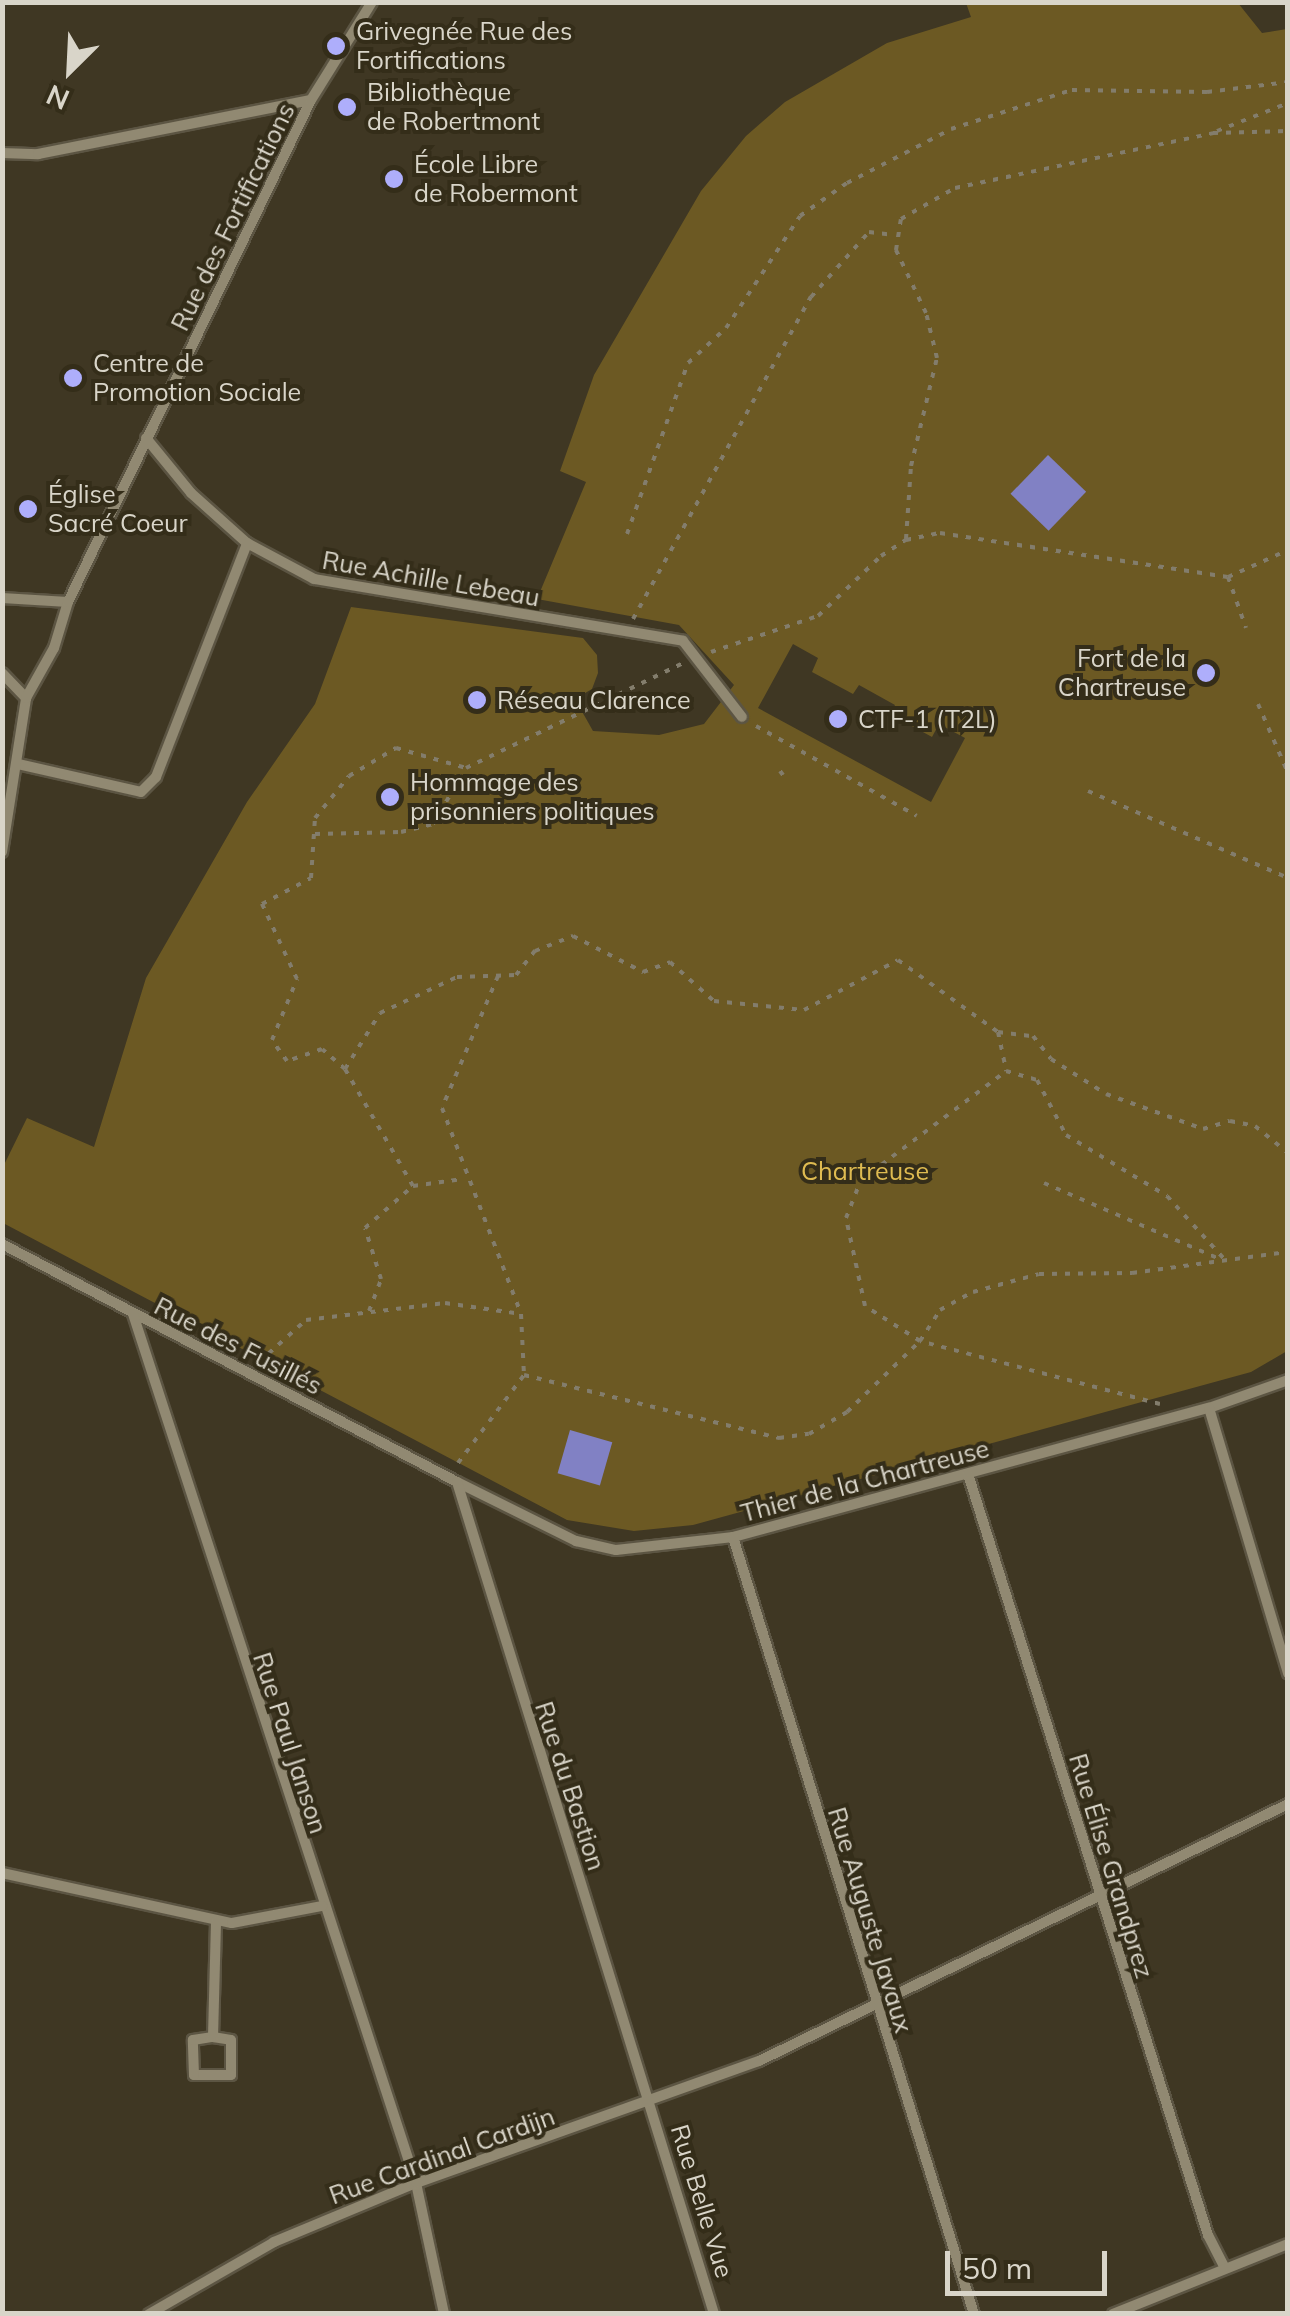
<!DOCTYPE html>
<meta charset="utf-8">
<style>
body{margin:0}
#map{position:relative;width:1290px;height:2316px;overflow:hidden;background:#3f3723;font-family:Mulish,sans-serif}
div>[style]{position:absolute}
.green>*{inset:0;background:#6c5923}
.water>*{inset:0;background:#8181c4;transform-origin:0 0}
.path>*{height:4px;margin-top:-2px;transform-origin:0;background:repeating-linear-gradient(90deg,#837d6c 0 5px,transparent 0 13px)}
.roads{filter:drop-shadow(2px 0 #5c5543) drop-shadow(-2px 0 #5c5543) drop-shadow(0 2px #5c5543) drop-shadow(0 -2px #5c5543)}
.minor>*{height:10px;margin:-5px;padding:0 5px;transform-origin:5px;border-radius:5px;background:#918972}
.dots>*{width:28px;height:28px;translate:-50% -50%;box-sizing:border-box;border:5px solid #342d19;border-radius:50%}
span{translate:-50% -50%;white-space:nowrap;text-align:center;line-height:1.15;-webkit-text-stroke:8px #342d19;paint-order:stroke}
.poi-label{font-size:25px;color:#d9d5c9}
.left{translate:0 -50%;text-align:left}
.right{translate:-100% -50%;text-align:right}
.street-label{font-size:25px;color:#d9d5c9}
.park-label{font-size:25px;color:#dfbb51}
.frame{position:absolute;inset:0;border:5px solid #d9d5c9;pointer-events:none}
.north{position:absolute;left:20px;top:20px;width:100px;height:100px;-webkit-text-stroke:8px #342d19;paint-order:stroke;rotate:204deg;font-size:28px;font-weight:700;line-height:40px;text-align:center;color:#d9d5c9}
.north::after{content:'';display:block;margin:auto;width:35px;height:45px;background:#d9d5c9;clip-path:polygon(50% 0,100% 100%,50% 72%,0 100%)}
.scale{position:absolute;left:945px;top:2251px;width:162px;height:45px;box-sizing:border-box;border:5px solid #d9d5c9;border-top:0;padding-left:12px;font-size:30px;line-height:35px;white-space:nowrap;color:#d9d5c9;-webkit-text-stroke:8px #342d19;paint-order:stroke}
</style>
<div id="map">
<div class="green">
<div style="clip-path:polygon(evenodd,966px 3px,1238px 3px,1262px 33px,1287px 29px,1287px 1351px,1251px 1372px,693px 1525px,634px 1531px,567px 1520px,3px 1223px,2px 1169px,27px 1118px,94px 1147px,146px 978px,247px 802px,315px 704px,351px 607px,583px 638px,597px 655px,598px 673px,592px 689px,575px 699px,593px 731px,659px 735px,704px 724px,734px 685px,679px 625px,537px 599px,586px 482px,560px 471px,594px 375px,701px 191px,746px 136px,785px 102px,887px 43px,971px 17px,966px 3px,793px 644px,818px 658px,812px 672px,853px 694px,859px 685px,895px 705px,890px 714px,932px 737px,939px 724px,965px 738px,931px 802px,758px 708px,793px 644px)"></div>
</div>
<div class="water">
<div style="left:1048px;top:455px;width:53px;height:54px;rotate:44deg"></div>
<div style="left:570px;top:1430px;width:44px;height:45px;rotate:16deg"></div>
</div>
<div class="path">
<div style="left:1217px;top:131px;width:76px;rotate:-21.5deg"></div>
<div style="left:627px;top:534px;width:182px;rotate:-70.4deg"></div>
<div style="left:688px;top:363px;width:52px;rotate:-42.6deg"></div>
<div style="left:726px;top:328px;width:134px;rotate:-56.5deg"></div>
<div style="left:800px;top:216px;width:57px;rotate:-35.1deg"></div>
<div style="left:847px;top:183px;width:117px;rotate:-27.4deg"></div>
<div style="left:951px;top:129px;width:127px;rotate:-17.9deg"></div>
<div style="left:1072px;top:90px;width:135px;rotate:0.8deg"></div>
<div style="left:1207px;top:92px;width:82px;rotate:-7deg"></div>
<div style="left:906px;top:539px;width:73px;rotate:-86.1deg"></div>
<div style="left:911px;top:466px;width:111px;rotate:-76.5deg"></div>
<div style="left:937px;top:358px;width:46px;rotate:-103.7deg"></div>
<div style="left:926px;top:313px;width:70px;rotate:-115.5deg"></div>
<div style="left:896px;top:250px;width:31px;rotate:-81deg"></div>
<div style="left:901px;top:219px;width:62px;rotate:-29.9deg"></div>
<div style="left:955px;top:188px;width:264px;rotate:-12deg"></div>
<div style="left:1213px;top:133px;width:75px;rotate:-1.5deg"></div>
<div style="left:1228px;top:577px;width:54px;rotate:70.6deg"></div>
<div style="left:633px;top:619px;width:368px;rotate:-61.1deg"></div>
<div style="left:811px;top:297px;width:87px;rotate:-48.3deg"></div>
<div style="left:869px;top:232px;width:23px;rotate:7deg"></div>
<div style="left:711px;top:652px;width:113px;rotate:-18.6deg"></div>
<div style="left:818px;top:616px;width:87px;rotate:-43.6deg"></div>
<div style="left:881px;top:556px;width:30px;rotate:-33deg"></div>
<div style="left:906px;top:540px;width:35px;rotate:-12deg"></div>
<div style="left:940px;top:533px;width:291px;rotate:8.7deg"></div>
<div style="left:1228px;top:577px;width:66px;rotate:-24.2deg"></div>
<div style="left:1258px;top:704px;width:75px;rotate:66.5deg"></div>
<div style="left:756px;top:726px;width:184px;rotate:29.2deg"></div>
<div style="left:780px;top:771px;width:5px;rotate:53deg"></div>
<div style="left:1088px;top:791px;width:218px;rotate:23.5deg"></div>
<div style="left:315px;top:834px;width:86px;rotate:-1.3deg"></div>
<div style="left:401px;top:832px;width:33px;rotate:-14deg"></div>
<div style="left:433px;top:824px;width:65px;rotate:-59.5deg"></div>
<div style="left:466px;top:768px;width:241px;rotate:-25.8deg"></div>
<div style="left:498px;top:976px;width:143px;rotate:113deg"></div>
<div style="left:442px;top:1108px;width:221px;rotate:69deg"></div>
<div style="left:521px;top:1314px;width:61px;rotate:87.2deg"></div>
<div style="left:998px;top:1032px;width:35px;rotate:7deg"></div>
<div style="left:1033px;top:1036px;width:29px;rotate:52deg"></div>
<div style="left:1051px;top:1059px;width:65px;rotate:32.5deg"></div>
<div style="left:1106px;top:1094px;width:103px;rotate:19.8deg"></div>
<div style="left:1203px;top:1129px;width:28px;rotate:-17deg"></div>
<div style="left:1230px;top:1121px;width:25px;rotate:11deg"></div>
<div style="left:1255px;top:1126px;width:43px;rotate:39.3deg"></div>
<div style="left:345px;top:1069px;width:30px;rotate:-139deg"></div>
<div style="left:322px;top:1049px;width:37px;rotate:161deg"></div>
<div style="left:287px;top:1061px;width:26px;rotate:-126deg"></div>
<div style="left:272px;top:1040px;width:66px;rotate:-67.7deg"></div>
<div style="left:297px;top:979px;width:83px;rotate:-115deg"></div>
<div style="left:262px;top:904px;width:55px;rotate:-28deg"></div>
<div style="left:311px;top:878px;width:60px;rotate:-86.2deg"></div>
<div style="left:315px;top:818px;width:54px;rotate:-51deg"></div>
<div style="left:349px;top:776px;width:55px;rotate:-30.8deg"></div>
<div style="left:396px;top:748px;width:73px;rotate:15.9deg"></div>
<div style="left:1044px;top:1183px;width:192px;rotate:23.4deg"></div>
<div style="left:413px;top:1186px;width:50px;rotate:-8deg"></div>
<div style="left:369px;top:1311px;width:34px;rotate:-69deg"></div>
<div style="left:381px;top:1279px;width:53px;rotate:-107.4deg"></div>
<div style="left:365px;top:1228px;width:64px;rotate:-41.2deg"></div>
<div style="left:413px;top:1186px;width:135px;rotate:-120.2deg"></div>
<div style="left:345px;top:1069px;width:66px;rotate:-58deg"></div>
<div style="left:380px;top:1013px;width:85px;rotate:-25.1deg"></div>
<div style="left:457px;top:977px;width:59px;rotate:-1.9deg"></div>
<div style="left:516px;top:975px;width:31px;rotate:-52deg"></div>
<div style="left:535px;top:951px;width:41px;rotate:-21.5deg"></div>
<div style="left:573px;top:936px;width:79px;rotate:27.2deg"></div>
<div style="left:643px;top:972px;width:29px;rotate:-20deg"></div>
<div style="left:670px;top:962px;width:59px;rotate:41.6deg"></div>
<div style="left:714px;top:1001px;width:90px;rotate:5.7deg"></div>
<div style="left:804px;top:1010px;width:106px;rotate:-28deg"></div>
<div style="left:898px;top:960px;width:123px;rotate:35.8deg"></div>
<div style="left:998px;top:1032px;width:40px;rotate:78deg"></div>
<div style="left:259px;top:1362px;width:63px;rotate:-41.8deg"></div>
<div style="left:306px;top:1320px;width:140px;rotate:-7deg"></div>
<div style="left:445px;top:1303px;width:77px;rotate:8.2deg"></div>
<div style="left:1160px;top:1404px;width:248px;rotate:-165.3deg"></div>
<div style="left:920px;top:1341px;width:65px;rotate:-147.5deg"></div>
<div style="left:865px;top:1306px;width:90px;rotate:-102.2deg"></div>
<div style="left:846px;top:1218px;width:41px;rotate:-68.5deg"></div>
<div style="left:861px;top:1180px;width:181px;rotate:-36.9deg"></div>
<div style="left:1006px;top:1071px;width:32px;rotate:16deg"></div>
<div style="left:1037px;top:1080px;width:62px;rotate:62.2deg"></div>
<div style="left:1066px;top:1135px;width:118px;rotate:31.1deg"></div>
<div style="left:1167px;top:1196px;width:86px;rotate:47.8deg"></div>
<div style="left:458px;top:1463px;width:110px;rotate:-53.1deg"></div>
<div style="left:524px;top:1375px;width:263px;rotate:13.9deg"></div>
<div style="left:779px;top:1438px;width:30px;rotate:-8deg"></div>
<div style="left:809px;top:1434px;width:44px;rotate:-30.1deg"></div>
<div style="left:847px;top:1412px;width:102px;rotate:-44.2deg"></div>
<div style="left:920px;top:1341px;width:37px;rotate:-57deg"></div>
<div style="left:940px;top:1310px;width:38px;rotate:-29deg"></div>
<div style="left:973px;top:1292px;width:68px;rotate:-15.3deg"></div>
<div style="left:1039px;top:1274px;width:93px;rotate:-0.6deg"></div>
<div style="left:1132px;top:1273px;width:157px;rotate:-7.7deg"></div>
</div>
<div class="roads">
<div class="minor">
<div style="left:2px;top:153px;width:36px;rotate:2deg"></div>
<div style="left:38px;top:154px;width:278px;rotate:-11.2deg"></div>
<div style="left:146px;top:438px;width:71px;rotate:50.7deg"></div>
<div style="left:191px;top:493px;width:75px;rotate:41.8deg"></div>
<div style="left:247px;top:543px;width:76px;rotate:28.2deg"></div>
<div style="left:314px;top:579px;width:374px;rotate:9.5deg"></div>
<div style="left:683px;top:641px;width:96px;rotate:52.2deg"></div>
<div style="left:2px;top:598px;width:66px;rotate:3.5deg"></div>
<div style="left:2px;top:673px;width:35px;rotate:46deg"></div>
<div style="left:18px;top:764px;width:126px;rotate:12.8deg"></div>
<div style="left:141px;top:792px;width:21px;rotate:-45deg"></div>
<div style="left:156px;top:777px;width:251px;rotate:-68.7deg"></div>
<div style="left:2px;top:852px;width:156px;rotate:-81.1deg"></div>
<div style="left:26px;top:698px;width:57px;rotate:-60.8deg"></div>
<div style="left:54px;top:648px;width:48px;rotate:-73.1deg"></div>
<div style="left:68px;top:602px;width:558px;rotate:-64.17deg"></div>
<div style="left:311px;top:100px;width:115px;rotate:-58.1deg"></div>
<div style="left:2px;top:1244px;width:513px;rotate:27.61deg"></div>
<div style="left:457px;top:1482px;width:133px;rotate:26.4deg"></div>
<div style="left:576px;top:1541px;width:41px;rotate:12.7deg"></div>
<div style="left:616px;top:1550px;width:118px;rotate:-6.3deg"></div>
<div style="left:733px;top:1537px;width:493px;rotate:-15.2deg"></div>
<div style="left:1209px;top:1408px;width:84px;rotate:-19.5deg"></div>
<div style="left:133px;top:1314px;width:914px;rotate:71.96deg"></div>
<div style="left:416px;top:2183px;width:134px;rotate:77.9deg"></div>
<div style="left:1209px;top:1408px;width:277px;rotate:73.4deg"></div>
<div style="left:968px;top:1474px;width:798px;rotate:72.5deg"></div>
<div style="left:1208px;top:2235px;width:36px;rotate:63deg"></div>
<div style="left:457px;top:1482px;width:871px;rotate:72.83deg"></div>
<div style="left:733px;top:1537px;width:814px;rotate:72.77deg"></div>
<div style="left:2px;top:1873px;width:235px;rotate:12.3deg"></div>
<div style="left:232px;top:1923px;width:92px;rotate:-10.7deg"></div>
<div style="left:213px;top:2037px;width:18px;rotate:9deg"></div>
<div style="left:231px;top:2040px;width:35px;rotate:90deg"></div>
<div style="left:231px;top:2075px;width:37px;rotate:180deg"></div>
<div style="left:194px;top:2075px;width:35px;rotate:-92deg"></div>
<div style="left:193px;top:2040px;width:20px;rotate:-9deg"></div>
<div style="left:213px;top:2037px;width:116px;rotate:-88.5deg"></div>
<div style="left:149px;top:2314px;width:144px;rotate:-29.9deg"></div>
<div style="left:274px;top:2242px;width:154px;rotate:-22.6deg"></div>
<div style="left:416px;top:2183px;width:364px;rotate:-19.6deg"></div>
<div style="left:759px;top:2061px;width:588px;rotate:-25.91deg"></div>
<div style="left:1113px;top:2314px;width:188px;rotate:-21.8deg"></div>
</div>
</div>
<div class="dots">
<div style="left:336px;top:46px;background:#aeaefb"></div>
<div style="left:347px;top:107px;background:#aeaefb"></div>
<div style="left:394px;top:179px;background:#aeaefb"></div>
<div style="left:73px;top:378px;background:#aeaefb"></div>
<div style="left:28px;top:509px;background:#aeaefb"></div>
<div style="left:1206px;top:673px;background:#aeaefb"></div>
<div style="left:477px;top:700px;background:#aeaefb"></div>
<div style="left:838px;top:719px;background:#aeaefb"></div>
<div style="left:390px;top:797px;background:#aeaefb"></div>
</div>
<div class="poi-label">
<span class="left" style="left:356px;top:46px">Grivegnée Rue des<br>Fortifications</span>
<span class="left" style="left:367px;top:107px">Bibliothèque<br>de Robertmont</span>
<span class="left" style="left:414px;top:179px">École Libre<br>de Robermont</span>
<span class="left" style="left:93px;top:378px">Centre de<br>Promotion Sociale</span>
<span class="left" style="left:48px;top:509px">Église<br>Sacré Coeur</span>
<span class="right" style="left:1186px;top:673px">Fort de la<br>Chartreuse</span>
<span class="left" style="left:497px;top:700px">Réseau Clarence</span>
<span class="left" style="left:858px;top:719px">CTF-1 (T2L)</span>
<span class="left" style="left:410px;top:797px">Hommage des<br>prisonniers politiques</span>
</div>
<div class="street-label">
<span style="left:233px;top:217px;rotate:-64deg">Rue des Fortifications</span>
<span style="left:431px;top:579px;rotate:10deg">Rue Achille Lebeau</span>
<span style="left:238px;top:1346px;rotate:27deg">Rue des Fusillés</span>
<span style="left:865px;top:1481px;rotate:-15deg">Thier de la Chartreuse</span>
<span style="left:290px;top:1743px;rotate:72deg">Rue Paul Janson</span>
<span style="left:570px;top:1786px;rotate:72deg">Rue du Bastion</span>
<span style="left:1111px;top:1866px;rotate:73deg">Rue Élise Grandprez</span>
<span style="left:870px;top:1920px;rotate:73deg">Rue Auguste Javaux</span>
<span style="left:442px;top:2156px;rotate:-20deg">Rue Cardinal Cardijn</span>
<span style="left:702px;top:2201px;rotate:73deg">Rue Belle Vue</span>
</div>
<div class="park-label">
<span style="left:865px;top:1171px">Chartreuse</span>
</div>
<div class="frame"></div>
<div class="north">N</div>
<div class="scale">50 m</div>
</div>
